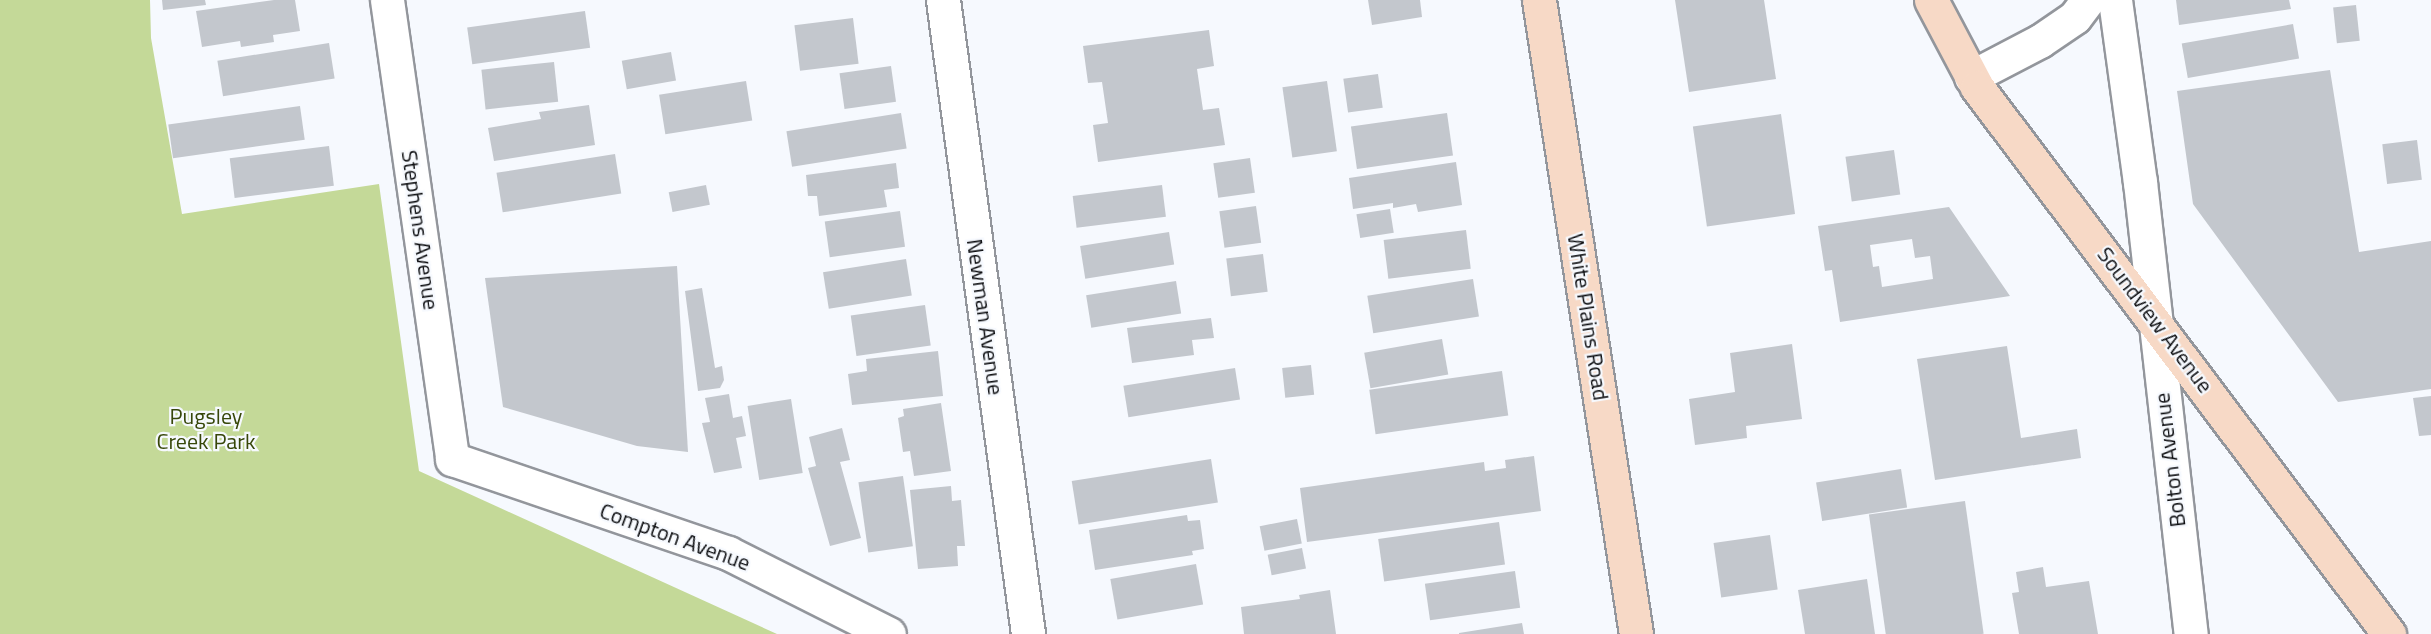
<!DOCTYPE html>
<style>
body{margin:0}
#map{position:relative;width:2431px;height:634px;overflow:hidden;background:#f6f9fe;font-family:"Titillium Web",sans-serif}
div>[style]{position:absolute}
.green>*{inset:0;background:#c4d998}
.building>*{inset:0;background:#c3c7cd;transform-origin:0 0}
.roads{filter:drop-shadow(2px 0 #93969c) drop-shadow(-2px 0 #93969c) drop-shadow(0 2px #93969c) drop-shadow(0 -2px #93969c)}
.minor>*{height:33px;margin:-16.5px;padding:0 16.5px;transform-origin:16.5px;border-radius:16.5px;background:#fff}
.major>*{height:33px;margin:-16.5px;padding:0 16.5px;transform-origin:16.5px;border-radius:16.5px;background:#f7d9c6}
span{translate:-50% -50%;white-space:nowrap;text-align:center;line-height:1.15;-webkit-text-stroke:4.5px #f6f9fe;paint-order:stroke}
.street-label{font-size:22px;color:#0c0d10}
.park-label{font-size:22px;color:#374709}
</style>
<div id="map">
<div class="green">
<div style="clip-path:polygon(0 0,150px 0,151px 38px,182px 214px,379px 184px,419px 471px,777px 634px,0 634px)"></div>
</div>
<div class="building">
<div style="clip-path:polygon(162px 0,205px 0,206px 5px,163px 10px)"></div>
<div style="clip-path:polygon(274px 0,295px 0,300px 31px,273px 35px,274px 42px,241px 47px,240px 41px,202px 47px,196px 11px)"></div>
<div style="clip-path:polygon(1368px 0,1420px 0,1422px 17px,1372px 25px)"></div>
<div style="clip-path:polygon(1675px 0,1764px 0,1776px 79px,1689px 92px)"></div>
<div style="clip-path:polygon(2176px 0,2289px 0,2291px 9px,2179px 25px)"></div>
<div style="left:2356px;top:5px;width:36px;height:23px;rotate:84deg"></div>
<div style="left:585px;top:11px;width:37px;height:119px;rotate:82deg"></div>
<div style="left:853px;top:18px;width:46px;height:59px;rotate:83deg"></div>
<div style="left:2293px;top:24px;width:35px;height:113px;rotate:80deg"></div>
<div style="clip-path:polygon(1209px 30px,1214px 66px,1197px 69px,1203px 110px,1219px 108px,1225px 145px,1098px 162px,1093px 125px,1108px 123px,1102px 82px,1088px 83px,1083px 46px)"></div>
<div style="left:329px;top:43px;width:36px;height:113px;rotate:81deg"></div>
<div style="left:671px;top:52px;width:29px;height:50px;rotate:80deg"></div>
<div style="left:554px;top:62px;width:40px;height:73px;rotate:84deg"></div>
<div style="left:891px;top:66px;width:36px;height:52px;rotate:82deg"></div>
<div style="clip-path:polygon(2330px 70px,2359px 252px,2431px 241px,2431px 389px,2338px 402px,2193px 204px,2177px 91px)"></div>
<div style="left:1378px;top:74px;width:34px;height:35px;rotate:82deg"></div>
<div style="left:746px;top:81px;width:40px;height:88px;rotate:81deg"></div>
<div style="left:1327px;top:81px;width:71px;height:45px;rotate:82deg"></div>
<div style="clip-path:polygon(589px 105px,595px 145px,494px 161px,488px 128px,541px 119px,539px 112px)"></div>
<div style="left:300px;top:106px;width:34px;height:133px;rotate:82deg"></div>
<div style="left:901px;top:113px;width:36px;height:116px;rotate:81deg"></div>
<div style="left:1447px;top:113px;width:43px;height:97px;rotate:82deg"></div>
<div style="left:1781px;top:114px;width:101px;height:89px;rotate:82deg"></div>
<div style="left:2417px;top:140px;width:40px;height:35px;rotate:83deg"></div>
<div style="left:329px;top:146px;width:40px;height:100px;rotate:83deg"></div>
<div style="left:1894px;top:150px;width:45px;height:49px;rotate:82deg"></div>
<div style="left:615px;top:154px;width:40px;height:120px;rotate:81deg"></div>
<div style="left:1250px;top:158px;width:35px;height:37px;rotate:82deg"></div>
<div style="clip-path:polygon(1456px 162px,1462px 205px,1418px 212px,1416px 204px,1393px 208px,1393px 203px,1353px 209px,1349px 178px)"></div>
<div style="clip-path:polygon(896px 163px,899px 188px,884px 190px,887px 207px,819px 216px,817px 196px,808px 196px,806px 175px)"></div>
<div style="left:706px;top:185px;width:20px;height:38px;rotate:79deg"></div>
<div style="left:1162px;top:185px;width:32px;height:90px;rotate:83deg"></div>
<div style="left:1256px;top:206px;width:37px;height:37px;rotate:82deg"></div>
<div style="clip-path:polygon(evenodd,1949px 207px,2010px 296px,1840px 322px,1832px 270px,1825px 271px,1818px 226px,1949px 207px,1912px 239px,1915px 258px,1930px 256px,1933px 279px,1882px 287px,1879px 266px,1873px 267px,1870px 245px,1912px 239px)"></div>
<div style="left:1390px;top:209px;width:24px;height:34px;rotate:81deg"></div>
<div style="left:900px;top:211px;width:36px;height:76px;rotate:82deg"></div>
<div style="left:1466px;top:230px;width:39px;height:83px;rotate:83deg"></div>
<div style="left:1169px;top:232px;width:33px;height:90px;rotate:81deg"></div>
<div style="left:1263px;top:254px;width:38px;height:37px;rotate:83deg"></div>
<div style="left:906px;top:259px;width:37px;height:84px;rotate:81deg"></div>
<div style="clip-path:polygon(677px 266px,688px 452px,637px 446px,503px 407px,485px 278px)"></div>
<div style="left:1473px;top:279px;width:38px;height:107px;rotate:81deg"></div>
<div style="left:1176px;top:281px;width:33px;height:91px;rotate:81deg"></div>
<div style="clip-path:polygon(702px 288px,715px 368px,722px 366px,724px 380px,720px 388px,698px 391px,685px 291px)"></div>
<div style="left:925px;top:305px;width:41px;height:75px;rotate:82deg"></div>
<div style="clip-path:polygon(1211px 318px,1214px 338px,1192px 340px,1194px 355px,1132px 363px,1127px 328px)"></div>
<div style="left:1442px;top:339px;width:36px;height:79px;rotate:80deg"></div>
<div style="clip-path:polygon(1792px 344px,1802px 419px,1746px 426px,1747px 438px,1695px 445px,1689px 399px,1735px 392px,1730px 353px)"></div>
<div style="clip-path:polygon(2007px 346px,2021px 438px,2077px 429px,2081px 458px,1935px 480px,1917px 359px)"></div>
<div style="clip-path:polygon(938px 351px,943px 396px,852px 405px,848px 374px,867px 371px,866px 359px)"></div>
<div style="left:1311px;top:365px;width:30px;height:29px;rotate:84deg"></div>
<div style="left:1235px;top:368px;width:32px;height:113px;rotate:81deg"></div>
<div style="left:1502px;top:371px;width:45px;height:134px;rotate:82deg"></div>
<div style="clip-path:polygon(729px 394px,733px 418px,742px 416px,746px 436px,736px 438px,742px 468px,714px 473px,702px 423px,710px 422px,705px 398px)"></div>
<div style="clip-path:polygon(2431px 396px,2431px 435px,2419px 436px,2413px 398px)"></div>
<div style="left:791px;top:399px;width:75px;height:44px;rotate:81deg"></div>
<div style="clip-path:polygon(941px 403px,951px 471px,914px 476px,910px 451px,903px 452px,898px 418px,904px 416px,903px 409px)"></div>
<div style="clip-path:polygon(842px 428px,850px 460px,840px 462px,861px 538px,830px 546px,808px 468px,816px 466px,809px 437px)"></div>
<div style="clip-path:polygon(1534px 456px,1541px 511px,1307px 542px,1300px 488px,1484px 462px,1485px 471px,1506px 468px,1505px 460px)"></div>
<div style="left:1211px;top:459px;width:44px;height:141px;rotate:81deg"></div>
<div style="left:1901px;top:469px;width:39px;height:86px;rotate:81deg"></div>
<div style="left:903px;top:476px;width:71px;height:45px;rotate:82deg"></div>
<div style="clip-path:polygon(951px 486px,952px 501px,961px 500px,965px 546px,957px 546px,958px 566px,918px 569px,910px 490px)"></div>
<div style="left:1965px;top:501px;width:134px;height:97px;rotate:82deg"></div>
<div style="clip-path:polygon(1187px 515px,1188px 521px,1200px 520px,1204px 549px,1192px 551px,1193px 555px,1095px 570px,1089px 530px)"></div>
<div style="left:1297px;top:519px;width:25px;height:38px;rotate:79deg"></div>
<div style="left:1499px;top:522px;width:43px;height:122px;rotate:82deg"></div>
<div style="left:1770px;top:535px;width:55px;height:57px;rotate:82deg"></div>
<div style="left:1302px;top:548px;width:21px;height:35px;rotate:79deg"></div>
<div style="left:1196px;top:564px;width:41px;height:87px;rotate:80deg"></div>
<div style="clip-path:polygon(2043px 567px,2046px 587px,2089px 581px,2098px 634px,2019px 634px,2012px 593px,2019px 592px,2016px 572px)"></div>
<div style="left:1515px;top:571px;width:37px;height:91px;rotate:82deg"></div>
<div style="clip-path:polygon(1867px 579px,1875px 634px,1805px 634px,1798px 590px)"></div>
<div style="clip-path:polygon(1330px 590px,1336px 634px,1244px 634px,1241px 607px,1300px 599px,1299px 595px)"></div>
<div style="clip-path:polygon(1522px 623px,1524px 634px,1459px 634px,1459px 633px)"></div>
</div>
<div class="roads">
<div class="minor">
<div style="left:387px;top:0;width:464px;rotate:81.9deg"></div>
<div style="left:452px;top:459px;width:292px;rotate:18.8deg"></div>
<div style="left:728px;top:553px;width:180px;rotate:26.7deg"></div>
<div style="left:943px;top:0;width:640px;rotate:82.36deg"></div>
<div style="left:2115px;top:0;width:184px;rotate:82.2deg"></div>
<div style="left:2140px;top:182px;width:455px;rotate:83.6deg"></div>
<div style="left:1971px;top:77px;width:78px;rotate:-27.6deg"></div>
<div style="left:2040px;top:41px;width:42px;rotate:-34.4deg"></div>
<div style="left:2075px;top:17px;width:21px;rotate:-53deg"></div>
</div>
<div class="major">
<div style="left:1539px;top:0;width:641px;rotate:81.3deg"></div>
<div style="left:1931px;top:0;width:98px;rotate:62.1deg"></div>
<div style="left:1977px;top:87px;width:685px;rotate:53.01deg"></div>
</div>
</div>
<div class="street-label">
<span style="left:420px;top:230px;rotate:82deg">Stephens Avenue</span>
<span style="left:985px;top:317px;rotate:82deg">Newman Avenue</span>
<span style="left:1588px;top:317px;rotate:81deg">White Plains Road</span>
<span style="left:2155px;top:320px;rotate:53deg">Soundview Avenue</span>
<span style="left:2170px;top:460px;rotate:-97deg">Bolton Avenue</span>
<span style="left:675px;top:537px;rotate:20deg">Compton Avenue</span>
</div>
<div class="park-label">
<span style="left:206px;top:429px">Pugsley<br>Creek Park</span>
</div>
</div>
